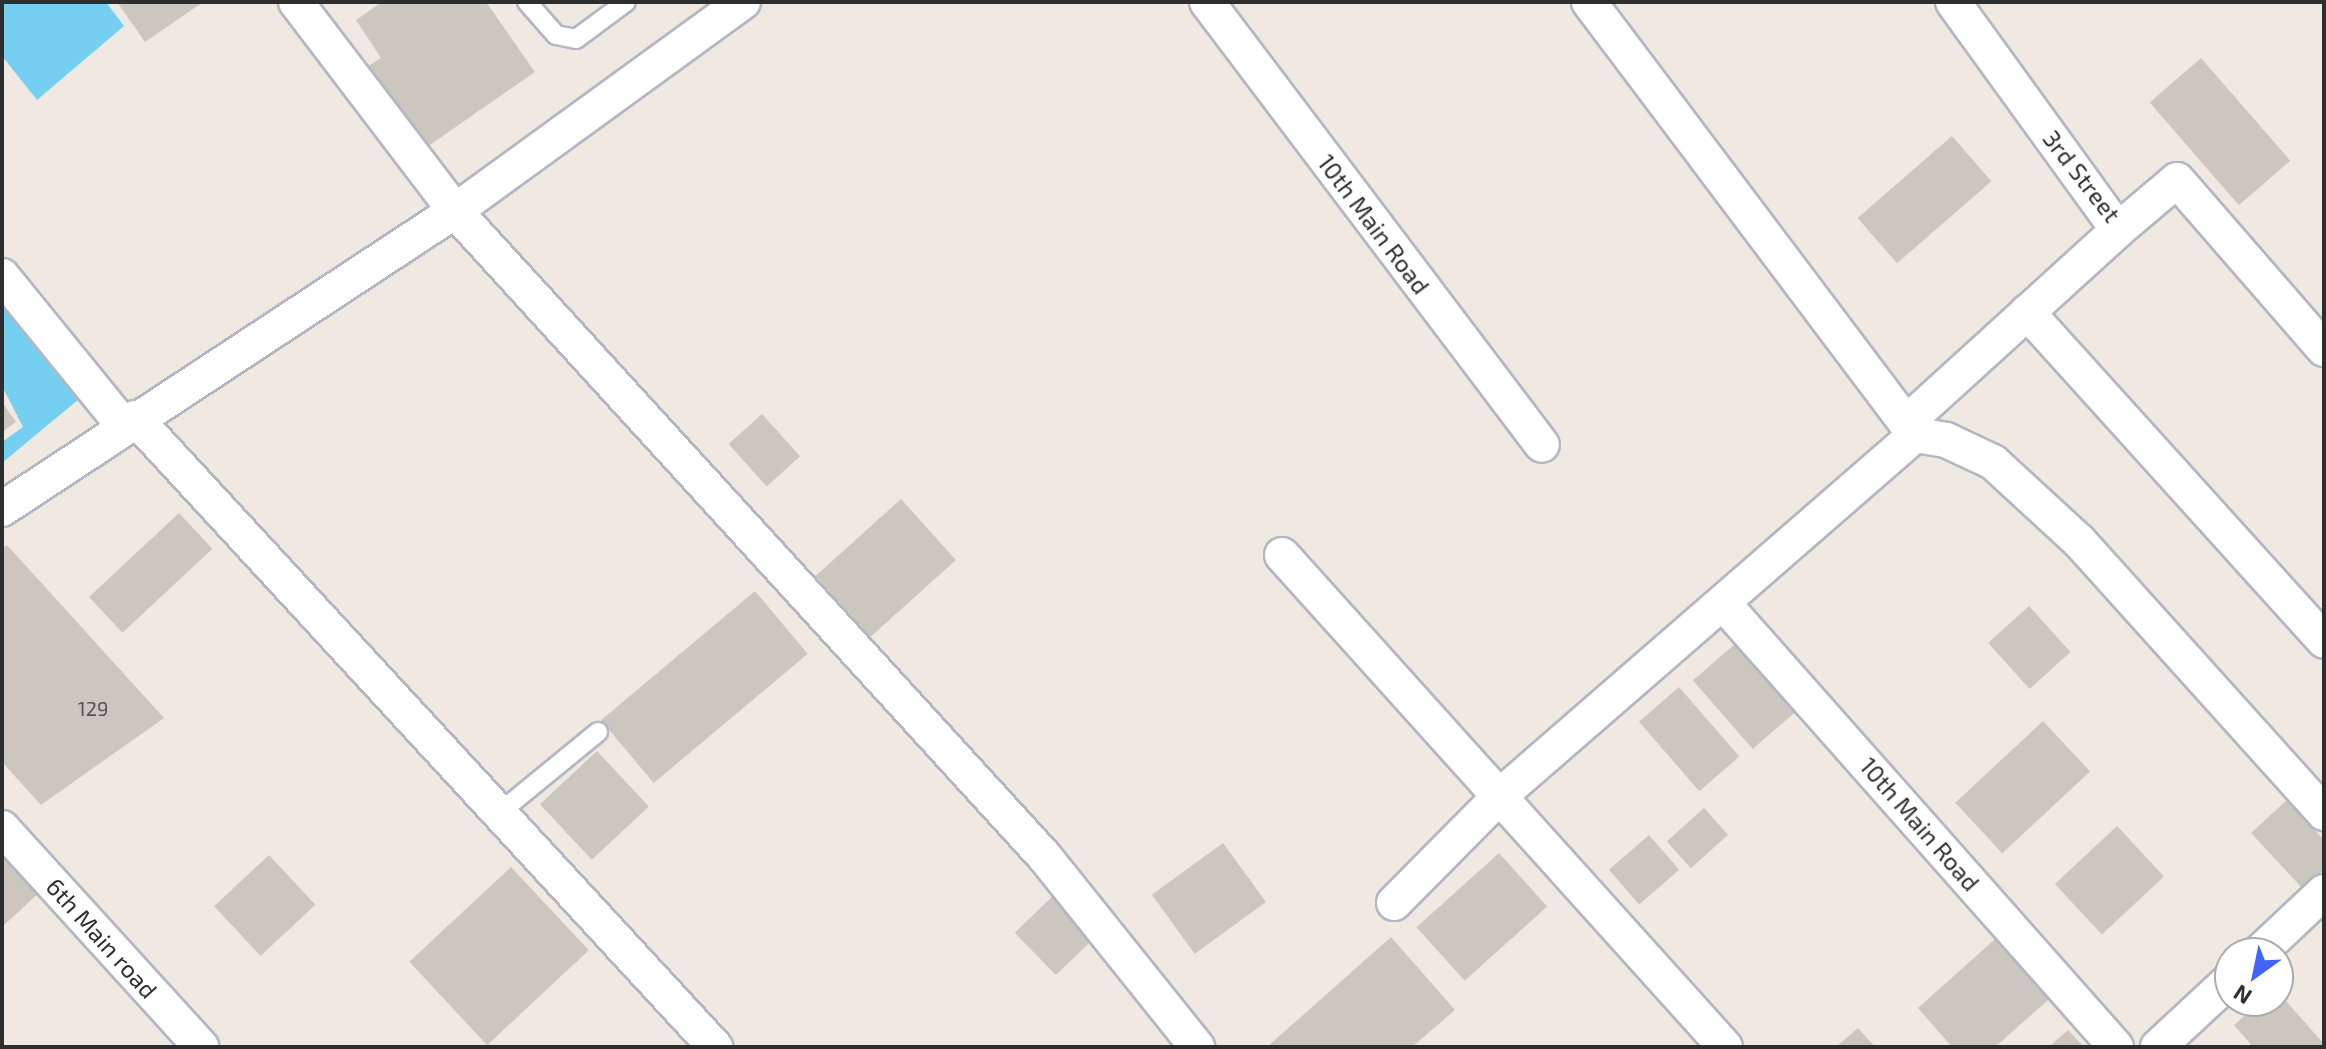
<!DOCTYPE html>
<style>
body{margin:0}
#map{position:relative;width:2326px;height:1049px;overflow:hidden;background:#efe9e1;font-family:"Exo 2",sans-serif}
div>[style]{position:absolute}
.water>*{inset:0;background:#75cff0}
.building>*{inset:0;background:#cbc7bf;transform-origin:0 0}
.roads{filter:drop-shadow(2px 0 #b4b7c1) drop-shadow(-2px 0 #b4b7c1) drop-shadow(0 2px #b4b7c1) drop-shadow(0 -2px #b4b7c1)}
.lane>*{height:18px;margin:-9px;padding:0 9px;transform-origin:9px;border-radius:9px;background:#fff}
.street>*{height:34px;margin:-17px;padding:0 17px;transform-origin:17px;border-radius:17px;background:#fff}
span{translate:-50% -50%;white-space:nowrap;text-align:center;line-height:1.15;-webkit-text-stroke:6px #fff;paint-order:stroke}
.number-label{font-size:20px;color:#555452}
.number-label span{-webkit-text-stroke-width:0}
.street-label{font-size:24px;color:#2e2e2e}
.frame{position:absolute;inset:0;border:4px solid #2e2e2e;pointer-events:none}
.north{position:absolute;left:2214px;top:937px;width:80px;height:80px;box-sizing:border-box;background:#fff;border:2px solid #ababab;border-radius:50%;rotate:213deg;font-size:22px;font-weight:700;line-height:32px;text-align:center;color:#2e2e2e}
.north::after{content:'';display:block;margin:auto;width:28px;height:36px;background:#4264fb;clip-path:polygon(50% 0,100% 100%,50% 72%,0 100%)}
</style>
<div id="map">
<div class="water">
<div style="clip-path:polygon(2px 2px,106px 2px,124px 26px,37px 100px,2px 56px)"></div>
<div style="clip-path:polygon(2px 292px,79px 399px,2px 463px,2px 442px,23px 427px,2px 386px)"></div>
</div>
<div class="building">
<div style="clip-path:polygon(117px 2px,203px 2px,145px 42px)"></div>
<div style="clip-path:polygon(382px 2px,486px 2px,535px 72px,424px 149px,367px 67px,381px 58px,356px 20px)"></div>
<div style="left:2201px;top:58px;width:136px;height:68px;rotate:49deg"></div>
<div style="left:1952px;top:136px;width:60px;height:125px;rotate:49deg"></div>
<div style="clip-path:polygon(2px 402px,16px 422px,2px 432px)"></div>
<div style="left:762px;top:414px;width:57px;height:45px;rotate:48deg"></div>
<div style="left:901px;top:499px;width:82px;height:115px;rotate:48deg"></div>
<div style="left:179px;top:513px;width:49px;height:123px;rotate:47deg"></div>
<div style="clip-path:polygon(7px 545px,164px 718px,41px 805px,2px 762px,2px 549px)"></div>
<div style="left:755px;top:591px;width:82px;height:201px;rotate:50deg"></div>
<div style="left:2029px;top:606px;width:62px;height:55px;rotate:48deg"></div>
<div style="left:1736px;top:643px;width:91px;height:57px;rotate:49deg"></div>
<div style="left:1679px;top:687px;width:92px;height:53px;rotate:49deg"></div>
<div style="left:2043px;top:721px;width:69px;height:120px;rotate:47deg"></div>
<div style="left:597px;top:751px;width:76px;height:78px;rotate:47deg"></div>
<div style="clip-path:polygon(2287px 800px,2324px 840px,2324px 869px,2303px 889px,2251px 833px)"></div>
<div style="left:1704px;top:808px;width:36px;height:50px;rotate:48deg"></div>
<div style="left:2117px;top:826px;width:69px;height:85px;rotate:47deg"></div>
<div style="left:1649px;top:835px;width:46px;height:53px;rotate:49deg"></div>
<div style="left:1223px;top:843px;width:73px;height:88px;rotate:54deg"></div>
<div style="clip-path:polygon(2px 844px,43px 889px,2px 927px)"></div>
<div style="left:1499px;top:853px;width:72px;height:111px;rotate:48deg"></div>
<div style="left:269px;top:855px;width:68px;height:75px;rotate:47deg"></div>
<div style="left:511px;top:867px;width:114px;height:139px;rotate:47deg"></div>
<div style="left:1058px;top:891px;width:59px;height:60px;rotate:46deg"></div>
<div style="clip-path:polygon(2003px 932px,2056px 993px,1995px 1047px,1952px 1047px,1918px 1008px)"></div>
<div style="clip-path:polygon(1391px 937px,1455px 1010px,1412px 1047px,1267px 1047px)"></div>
<div style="clip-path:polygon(2278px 992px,2324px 1044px,2324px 1047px,2253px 1047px,2234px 1025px,2261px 1001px,2278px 1001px)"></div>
<div style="clip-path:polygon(1858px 1028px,1875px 1047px,1836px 1047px)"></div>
<div style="clip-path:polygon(2068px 1030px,2084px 1047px,2049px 1047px)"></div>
</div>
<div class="roads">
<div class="lane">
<div style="left:527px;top:2px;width:44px;rotate:48.7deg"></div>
<div style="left:556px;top:35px;width:20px;rotate:11deg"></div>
<div style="left:576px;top:39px;width:62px;rotate:-36.5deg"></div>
<div style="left:499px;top:813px;width:128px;rotate:-39.3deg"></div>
</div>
<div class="street">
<div style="left:296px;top:2px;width:263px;rotate:52.7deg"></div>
<div style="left:455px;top:211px;width:873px;rotate:47.6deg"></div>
<div style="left:1044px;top:856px;width:245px;rotate:51.3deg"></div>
<div style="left:1207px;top:2px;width:555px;rotate:52.9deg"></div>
<div style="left:1589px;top:2px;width:542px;rotate:53.02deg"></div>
<div style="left:1915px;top:435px;width:31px;rotate:9deg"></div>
<div style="left:1946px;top:440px;width:52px;rotate:25.1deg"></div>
<div style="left:1993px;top:462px;width:117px;rotate:42.6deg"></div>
<div style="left:2079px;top:541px;width:366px;rotate:48deg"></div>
<div style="left:1953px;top:2px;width:281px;rotate:54.1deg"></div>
<div style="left:2118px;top:230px;width:77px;rotate:-40.3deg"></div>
<div style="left:2177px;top:180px;width:224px;rotate:49deg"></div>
<div style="left:2px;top:276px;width:192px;rotate:50.9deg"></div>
<div style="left:2027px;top:312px;width:443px;rotate:47.9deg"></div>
<div style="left:135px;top:418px;width:856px;rotate:47.32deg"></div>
<div style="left:1906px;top:423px;width:287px;rotate:-42.3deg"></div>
<div style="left:2px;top:509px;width:542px;rotate:-33.34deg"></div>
<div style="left:455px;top:211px;width:356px;rotate:-36deg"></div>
<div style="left:1282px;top:555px;width:662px;rotate:48deg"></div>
<div style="left:1723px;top:603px;width:593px;rotate:48.49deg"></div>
<div style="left:2px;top:828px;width:296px;rotate:47.7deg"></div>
<div style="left:1394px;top:903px;width:152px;rotate:-45.3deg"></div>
<div style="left:1501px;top:795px;width:549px;rotate:-41.01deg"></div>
<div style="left:2259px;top:953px;width:89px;rotate:-43.2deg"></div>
<div style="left:2158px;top:1047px;width:98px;rotate:-42.9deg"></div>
</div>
</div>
<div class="number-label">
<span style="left:93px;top:708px">129</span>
</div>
<div class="street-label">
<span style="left:2082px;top:176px;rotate:52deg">3rd Street</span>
<span style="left:1374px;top:224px;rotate:53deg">10th Main Road</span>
<span style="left:1920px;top:824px;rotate:49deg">10th Main Road</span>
<span style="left:102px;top:938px;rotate:48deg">6th Main road</span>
</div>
<div class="frame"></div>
<div class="north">N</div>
</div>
